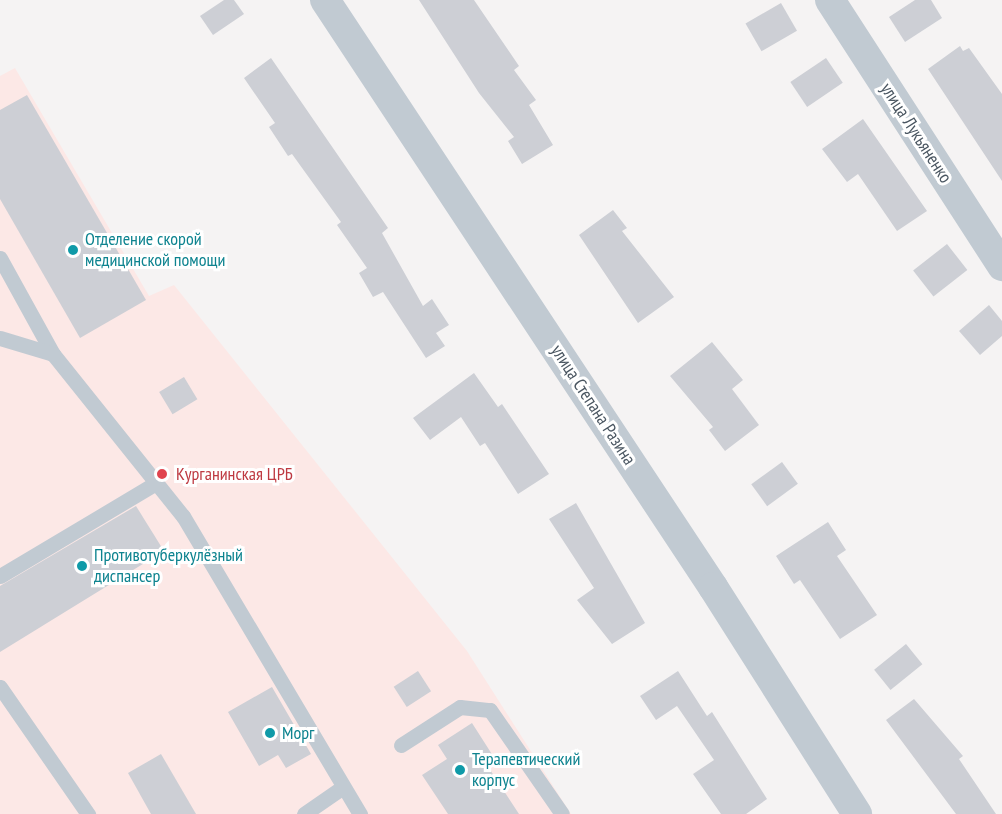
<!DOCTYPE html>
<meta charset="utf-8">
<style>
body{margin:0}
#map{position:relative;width:1002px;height:814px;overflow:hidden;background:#f5f3f3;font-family:"PT Sans Narrow",sans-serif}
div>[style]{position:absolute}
.medical>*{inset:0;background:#fce8e6}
.building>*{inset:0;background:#cdcfd5;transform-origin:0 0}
.lane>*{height:15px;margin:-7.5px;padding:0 7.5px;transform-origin:7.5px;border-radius:7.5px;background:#c1cad2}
.street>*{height:30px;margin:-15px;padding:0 15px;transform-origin:15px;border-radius:15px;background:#c1cad2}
.dots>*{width:16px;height:16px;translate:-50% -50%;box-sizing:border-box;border:3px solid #fff;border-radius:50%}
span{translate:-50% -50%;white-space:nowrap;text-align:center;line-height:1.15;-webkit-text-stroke:6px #fff;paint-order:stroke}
.street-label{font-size:18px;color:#4a5661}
.culture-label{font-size:18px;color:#0d838f}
.left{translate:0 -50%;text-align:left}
.health-label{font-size:18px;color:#be3a42}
</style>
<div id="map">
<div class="medical">
<div style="clip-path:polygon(15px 68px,149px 296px,174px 285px,467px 651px,571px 814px,0 814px,0 76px)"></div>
</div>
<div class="building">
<div style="clip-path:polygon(224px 0,234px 0,244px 14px,213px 35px,200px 16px)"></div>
<div style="clip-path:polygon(419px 0,474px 0,519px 66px,514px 70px,536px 100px,529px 105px,553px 145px,522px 164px,508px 141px,514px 137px,479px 93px)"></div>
<div style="clip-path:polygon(915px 0,931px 0,942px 18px,905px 42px,889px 17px)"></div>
<div style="left:781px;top:3px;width:32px;height:41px;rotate:60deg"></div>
<div style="clip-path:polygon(960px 46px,963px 51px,969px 48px,1002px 94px,1002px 181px,928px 69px)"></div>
<div style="clip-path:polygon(271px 58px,388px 228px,382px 233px,423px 306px,432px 299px,449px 325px,436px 333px,445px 346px,426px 358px,383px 292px,373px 297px,359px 273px,367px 268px,337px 225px,341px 222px,292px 154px,288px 156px,269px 127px,275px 123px,244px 78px)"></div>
<div style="left:826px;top:58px;width:30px;height:43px;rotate:56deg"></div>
<div style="clip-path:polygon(27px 95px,146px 300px,80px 338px,0 199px,0 110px)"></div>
<div style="clip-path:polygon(863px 119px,927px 211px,897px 231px,858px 174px,847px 182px,822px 149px)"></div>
<div style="clip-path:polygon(613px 210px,627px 228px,622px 231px,674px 297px,638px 323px,579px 235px)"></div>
<div style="left:947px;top:244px;width:33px;height:43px;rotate:52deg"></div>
<div style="clip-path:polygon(989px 305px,1002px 321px,1002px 336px,980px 355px,959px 331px)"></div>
<div style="clip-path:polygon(712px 342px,743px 380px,732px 389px,759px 425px,725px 451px,709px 430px,713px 427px,670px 376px)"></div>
<div style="clip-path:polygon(474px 373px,498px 407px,502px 404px,549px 474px,518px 494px,485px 443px,480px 446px,461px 417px,430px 440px,413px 418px)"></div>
<div style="left:184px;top:377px;width:26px;height:29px;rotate:59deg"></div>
<div style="left:782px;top:462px;width:27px;height:38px;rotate:54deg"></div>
<div style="clip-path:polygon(576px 503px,645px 623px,612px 644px,577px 600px,594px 588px,549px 519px)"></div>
<div style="clip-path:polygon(136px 506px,164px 551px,0 652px,0 586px)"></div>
<div style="clip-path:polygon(828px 522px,846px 550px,837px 556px,877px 615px,840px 639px,800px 580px,794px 584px,776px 556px)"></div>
<div style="left:906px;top:644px;width:26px;height:41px;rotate:51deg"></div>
<div style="left:418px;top:671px;width:24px;height:29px;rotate:57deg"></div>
<div style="clip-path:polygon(678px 671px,707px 716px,712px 712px,767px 799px,746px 814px,721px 814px,693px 774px,714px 760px,677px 706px,656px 720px,640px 696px)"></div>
<div style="clip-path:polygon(272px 687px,311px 754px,286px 768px,278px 755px,259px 766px,228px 712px)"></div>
<div style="clip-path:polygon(914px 699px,963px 756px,959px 759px,996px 814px,956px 814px,886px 720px)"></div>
<div style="clip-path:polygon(472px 723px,495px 759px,487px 765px,519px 814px,448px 814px,422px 775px,447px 759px,438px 745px)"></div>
<div style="clip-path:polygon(161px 754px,196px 814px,151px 814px,128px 773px)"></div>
</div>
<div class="lane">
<div style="left:0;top:258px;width:110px;rotate:61.1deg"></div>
<div style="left:53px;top:354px;width:208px;rotate:51.3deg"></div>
<div style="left:183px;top:516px;width:347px;rotate:59.3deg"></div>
<div style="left:0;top:338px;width:55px;rotate:16.8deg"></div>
<div style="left:0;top:576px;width:182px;rotate:-30.8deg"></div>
<div style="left:0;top:687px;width:155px;rotate:55.3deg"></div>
<div style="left:401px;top:745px;width:70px;rotate:-32.8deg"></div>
<div style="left:460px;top:707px;width:30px;rotate:6deg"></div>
<div style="left:490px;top:710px;width:126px;rotate:55.3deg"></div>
<div style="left:304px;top:814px;width:47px;rotate:-34.7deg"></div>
</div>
<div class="street">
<div style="left:325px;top:0;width:704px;rotate:56.54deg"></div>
<div style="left:713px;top:587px;width:269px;rotate:57.6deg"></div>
<div style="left:830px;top:0;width:317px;rotate:57.1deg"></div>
</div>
<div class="dots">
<div style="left:73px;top:250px;background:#0f9aa8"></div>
<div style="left:162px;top:474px;background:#e0444e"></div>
<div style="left:82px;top:566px;background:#0f9aa8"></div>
<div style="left:270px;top:733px;background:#0f9aa8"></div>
<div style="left:460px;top:770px;background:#0f9aa8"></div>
</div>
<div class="street-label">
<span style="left:916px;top:133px;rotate:57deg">улица Лукьяненко</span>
<span style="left:593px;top:405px;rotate:57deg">улица Степана Разина</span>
</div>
<div class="culture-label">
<span class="left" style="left:85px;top:250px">Отделение скорой<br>медицинской помощи</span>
<span class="left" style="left:94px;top:566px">Противотуберкулёзный<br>диспансер</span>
<span class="left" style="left:282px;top:733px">Морг</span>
<span class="left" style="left:472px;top:770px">Терапевтический<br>корпус</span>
</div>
<div class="health-label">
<span class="left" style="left:176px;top:474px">Курганинская ЦРБ</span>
</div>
</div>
